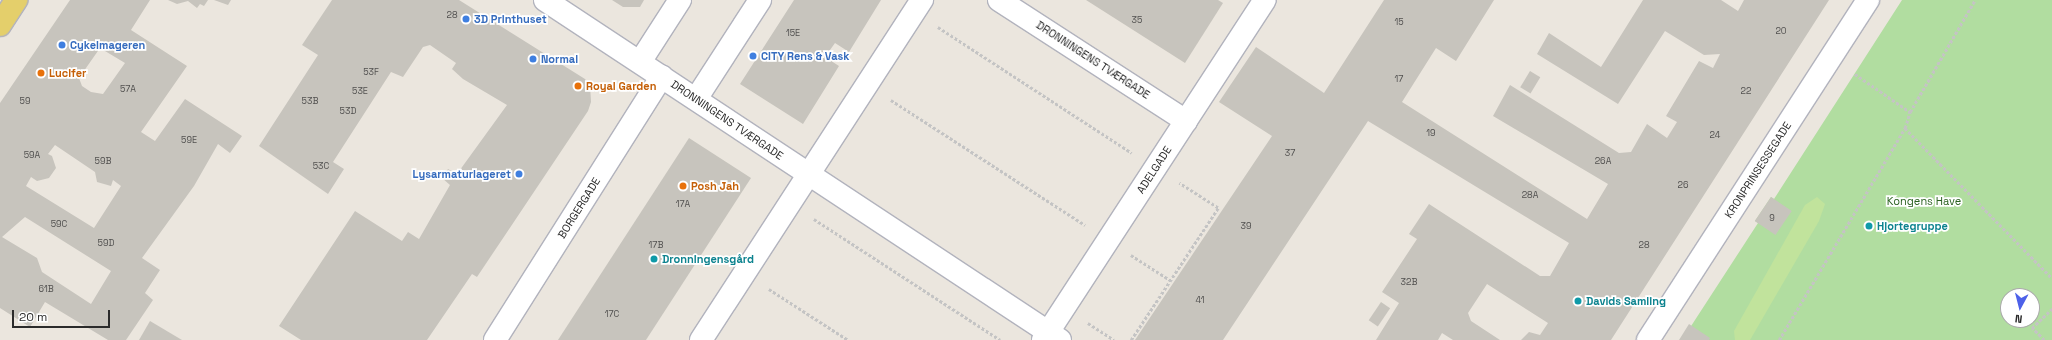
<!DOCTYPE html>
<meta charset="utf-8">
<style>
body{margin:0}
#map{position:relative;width:2052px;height:340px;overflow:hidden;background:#ebe6de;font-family:"Space Grotesk",sans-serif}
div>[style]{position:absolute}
.green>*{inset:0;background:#b1dda0}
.pitch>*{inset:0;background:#c1e39c}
.building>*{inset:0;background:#c7c4bd;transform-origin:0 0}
.path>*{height:2.5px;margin-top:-1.25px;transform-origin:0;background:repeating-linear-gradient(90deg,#c4c4c4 0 3px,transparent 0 5px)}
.roads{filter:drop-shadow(1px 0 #b2b3bd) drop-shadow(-1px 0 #b2b3bd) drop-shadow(0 1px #b2b3bd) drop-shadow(0 -1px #b2b3bd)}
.minor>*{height:22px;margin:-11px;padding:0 11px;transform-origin:11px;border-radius:11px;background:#fff}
.primary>*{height:22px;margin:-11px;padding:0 11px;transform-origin:11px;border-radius:11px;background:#e4cf6b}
.dots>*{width:11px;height:11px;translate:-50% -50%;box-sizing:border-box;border:2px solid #fff;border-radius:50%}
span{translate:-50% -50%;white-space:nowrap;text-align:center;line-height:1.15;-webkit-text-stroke:3.5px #fff;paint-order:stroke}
.number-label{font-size:9px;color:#525150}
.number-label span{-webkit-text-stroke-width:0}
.shop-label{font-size:11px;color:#366cbe;font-weight:700}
.left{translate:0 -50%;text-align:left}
.right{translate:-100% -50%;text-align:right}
.street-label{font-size:11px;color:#2b2b2b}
.food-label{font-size:11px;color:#c56008;font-weight:700}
.park-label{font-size:11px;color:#2b6221}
.culture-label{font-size:11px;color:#0d838f;font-weight:700}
.north{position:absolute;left:2000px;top:288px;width:40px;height:40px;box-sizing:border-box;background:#fff;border:1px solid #aaa;border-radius:50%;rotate:187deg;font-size:11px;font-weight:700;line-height:16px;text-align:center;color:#2b2b2b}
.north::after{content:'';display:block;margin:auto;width:14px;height:18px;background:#4d61e9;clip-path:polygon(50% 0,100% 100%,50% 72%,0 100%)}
.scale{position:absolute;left:12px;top:310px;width:98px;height:18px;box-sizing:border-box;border:2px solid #2b2b2b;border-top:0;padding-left:5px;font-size:12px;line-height:14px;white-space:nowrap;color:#2b2b2b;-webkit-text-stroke:3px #fff;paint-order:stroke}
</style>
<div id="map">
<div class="green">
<div style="clip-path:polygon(evenodd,1902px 0,2052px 0,2052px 340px,1682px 340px,1758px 223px,1755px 221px,1771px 197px,1774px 199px,1902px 0,2008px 296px,2032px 296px,2032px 320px,2008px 320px,2008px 296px)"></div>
</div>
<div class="pitch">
<div style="clip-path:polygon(1817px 197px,1825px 204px,1819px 221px,1750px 340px,1735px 340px,1734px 331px,1805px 205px)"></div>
</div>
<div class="building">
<div style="clip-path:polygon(evenodd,70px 0,150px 0,131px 30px,187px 66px,141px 132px,155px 141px,185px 99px,242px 136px,230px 153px,218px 144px,194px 186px,142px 258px,160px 270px,145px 293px,153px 300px,126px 340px,108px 340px,45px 302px,30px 327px,0 308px,0 103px,70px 0,100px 48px,125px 63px,103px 94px,91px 92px,82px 86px,79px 78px,100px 48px,70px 0,55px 145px,95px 172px,97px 182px,111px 186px,113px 180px,121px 186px,94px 228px,26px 186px,31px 177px,37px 181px,49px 178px,56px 168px,52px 156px,48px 154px,55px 145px,70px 0,25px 217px,111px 271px,91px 304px,42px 272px,37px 258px,2px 237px,25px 217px)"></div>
<div style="clip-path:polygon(168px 0,208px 0,204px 6px,200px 4px,197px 8px,188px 1px,177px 4px)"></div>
<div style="clip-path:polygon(214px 0,231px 0,228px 5px)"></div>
<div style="clip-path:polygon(332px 0,459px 0,585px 79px,590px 85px,591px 102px,588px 111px,477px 277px,472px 274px,427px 340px,301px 340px,279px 326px,355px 211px,402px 241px,408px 232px,419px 239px,450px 185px,442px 178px,448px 169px,457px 174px,507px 105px,463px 79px,452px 69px,456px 63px,430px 45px,423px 47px,403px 77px,391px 72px,333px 162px,344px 169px,328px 194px,259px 146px,318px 55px,302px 45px)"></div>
<div style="clip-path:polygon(612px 0,644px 0,640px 7px,623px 7px)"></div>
<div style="clip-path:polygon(794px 0,881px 0,849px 52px,835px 43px,825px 57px,839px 66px,803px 124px,740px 84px)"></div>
<div style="clip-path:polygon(1086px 0,1218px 0,1223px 3px,1185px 63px)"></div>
<div style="clip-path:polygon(1384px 0,1494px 0,1456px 61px,1436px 48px,1402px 102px,1587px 219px,1608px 184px,1493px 116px,1510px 85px,1619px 153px,1631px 152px,1647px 124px,1667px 138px,1677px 122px,1666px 116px,1699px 61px,1713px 68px,1720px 54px,1704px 55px,1665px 31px,1618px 104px,1537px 54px,1549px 33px,1601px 67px,1643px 0,1721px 0,1738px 11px,1744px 0,1829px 0,1611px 340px,1521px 340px,1529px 332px,1540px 335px,1548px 323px,1487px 284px,1468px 313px,1471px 321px,1500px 340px,1453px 340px,1442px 333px,1438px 340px,1376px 340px,1399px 303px,1382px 292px,1417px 239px,1409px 234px,1429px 204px,1540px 276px,1550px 276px,1569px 243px,1368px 121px,1223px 340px,1135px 340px,1272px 136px,1219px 102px,1256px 47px,1324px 93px)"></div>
<div style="left:1530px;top:71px;width:12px;height:19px;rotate:31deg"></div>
<div style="clip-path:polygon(689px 138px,751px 178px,646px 340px,558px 340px)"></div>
<div style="left:1771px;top:197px;width:25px;height:29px;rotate:34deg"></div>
<div style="left:1381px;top:302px;width:11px;height:22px;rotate:34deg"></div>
<div style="clip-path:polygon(150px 321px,182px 340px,139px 340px)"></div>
<div style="clip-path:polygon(1689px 324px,1710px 338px,1709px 340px,1679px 340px)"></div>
</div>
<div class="path">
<div style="left:938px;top:27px;width:231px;rotate:33deg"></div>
<div style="left:1855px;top:74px;width:67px;rotate:34.6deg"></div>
<div style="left:891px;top:100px;width:231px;rotate:32.8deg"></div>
<div style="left:1905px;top:128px;width:210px;rotate:45.6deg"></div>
<div style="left:814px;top:219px;width:222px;rotate:33deg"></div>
<div style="left:1131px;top:255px;width:46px;rotate:32.7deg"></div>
<div style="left:769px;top:289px;width:94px;rotate:32.8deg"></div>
<div style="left:1088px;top:323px;width:31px;rotate:33deg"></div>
<div style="left:1131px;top:340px;width:158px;rotate:-56.6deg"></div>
<div style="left:1218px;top:208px;width:46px;rotate:-147.3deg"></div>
<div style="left:1779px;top:340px;width:247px;rotate:-59.3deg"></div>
<div style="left:1905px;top:128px;width:17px;rotate:-73deg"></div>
<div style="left:1910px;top:112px;width:129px;rotate:-59.9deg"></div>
<div style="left:2044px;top:340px;width:17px;rotate:-135deg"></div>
<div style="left:2032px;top:328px;width:28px;rotate:-44deg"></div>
</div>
<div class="roads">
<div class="minor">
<div style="left:545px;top:0;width:617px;rotate:33.43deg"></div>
<div style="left:999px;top:0;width:223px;rotate:32.9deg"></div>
<div style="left:640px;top:62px;width:74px;rotate:-57.2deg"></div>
<div style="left:696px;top:99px;width:118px;rotate:-57.1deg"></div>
<div style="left:495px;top:340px;width:312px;rotate:-57.7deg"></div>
<div style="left:701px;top:340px;width:406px;rotate:-57deg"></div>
<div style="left:1043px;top:340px;width:406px;rotate:-56.9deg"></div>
<div style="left:1648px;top:340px;width:405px;rotate:-57.1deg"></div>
</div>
<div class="primary">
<div style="left:0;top:25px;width:30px;rotate:-57deg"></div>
</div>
</div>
<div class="dots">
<div style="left:466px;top:19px;background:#3f7fe0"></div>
<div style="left:62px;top:45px;background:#3f7fe0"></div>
<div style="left:753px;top:56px;background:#3f7fe0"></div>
<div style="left:533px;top:59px;background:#3f7fe0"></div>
<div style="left:41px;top:73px;background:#e8710a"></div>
<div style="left:578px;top:86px;background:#e8710a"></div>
<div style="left:519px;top:174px;background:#3f7fe0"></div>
<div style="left:683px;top:186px;background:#e8710a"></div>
<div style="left:1869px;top:226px;background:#0f9aa8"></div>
<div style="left:654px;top:259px;background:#0f9aa8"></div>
<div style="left:1578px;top:301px;background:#0f9aa8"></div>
</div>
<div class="number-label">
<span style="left:452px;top:15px">28</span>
<span style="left:1137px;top:20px">35</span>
<span style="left:1399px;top:22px">15</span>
<span style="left:1781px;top:31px">20</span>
<span style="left:793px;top:33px">15E</span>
<span style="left:371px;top:72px">53F</span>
<span style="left:1399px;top:79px">17</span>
<span style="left:128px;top:89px">57A</span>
<span style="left:360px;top:91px">53E</span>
<span style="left:1746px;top:91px">22</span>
<span style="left:25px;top:101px">59</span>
<span style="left:310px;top:101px">53B</span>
<span style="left:348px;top:111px">53D</span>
<span style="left:1431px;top:133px">19</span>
<span style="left:1715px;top:135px">24</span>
<span style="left:189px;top:140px">59E</span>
<span style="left:1290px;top:153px">37</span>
<span style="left:32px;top:155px">59A</span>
<span style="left:103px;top:161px">59B</span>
<span style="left:1603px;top:161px">26A</span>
<span style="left:321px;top:166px">53C</span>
<span style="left:1683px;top:185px">26</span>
<span style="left:1530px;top:195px">28A</span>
<span style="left:683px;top:204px">17A</span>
<span style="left:1772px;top:218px">9</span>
<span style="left:59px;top:224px">59C</span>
<span style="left:1246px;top:226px">39</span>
<span style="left:106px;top:243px">59D</span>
<span style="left:656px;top:245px">17B</span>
<span style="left:1644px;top:245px">28</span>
<span style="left:1409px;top:282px">32B</span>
<span style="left:46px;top:289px">61B</span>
<span style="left:1200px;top:300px">41</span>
<span style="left:612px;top:314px">17C</span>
</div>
<div class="shop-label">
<span class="left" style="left:474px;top:19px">3D Printhuset</span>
<span class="left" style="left:70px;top:45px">Cykelmageren</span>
<span class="left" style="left:761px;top:56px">CITY Rens &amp; Vask</span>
<span class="left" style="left:541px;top:59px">Normal</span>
<span class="right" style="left:511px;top:174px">Lysarmaturlageret</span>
</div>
<div class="street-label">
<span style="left:1093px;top:60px;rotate:33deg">DRONNINGENS TVÆRGADE</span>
<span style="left:727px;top:120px;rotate:34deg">DRONNINGENS TVÆRGADE</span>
<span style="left:1154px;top:170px;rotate:-57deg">ADELGADE</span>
<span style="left:1758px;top:170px;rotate:-57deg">KRONPRINSESSEGADE</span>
<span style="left:579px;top:208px;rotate:-58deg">BORGERGADE</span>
</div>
<div class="food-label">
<span class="left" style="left:49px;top:73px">Lucifer</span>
<span class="left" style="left:586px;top:86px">Royal Garden</span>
<span class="left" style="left:691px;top:186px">Posh Jah</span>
</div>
<div class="park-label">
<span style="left:1924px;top:201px">Kongens Have</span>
</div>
<div class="culture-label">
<span class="left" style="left:1877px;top:226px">Hjortegruppe</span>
<span class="left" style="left:662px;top:259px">Dronningensgård</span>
<span class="left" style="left:1586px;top:301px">Davids Samling</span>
</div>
<div class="north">N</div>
<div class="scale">20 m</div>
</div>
